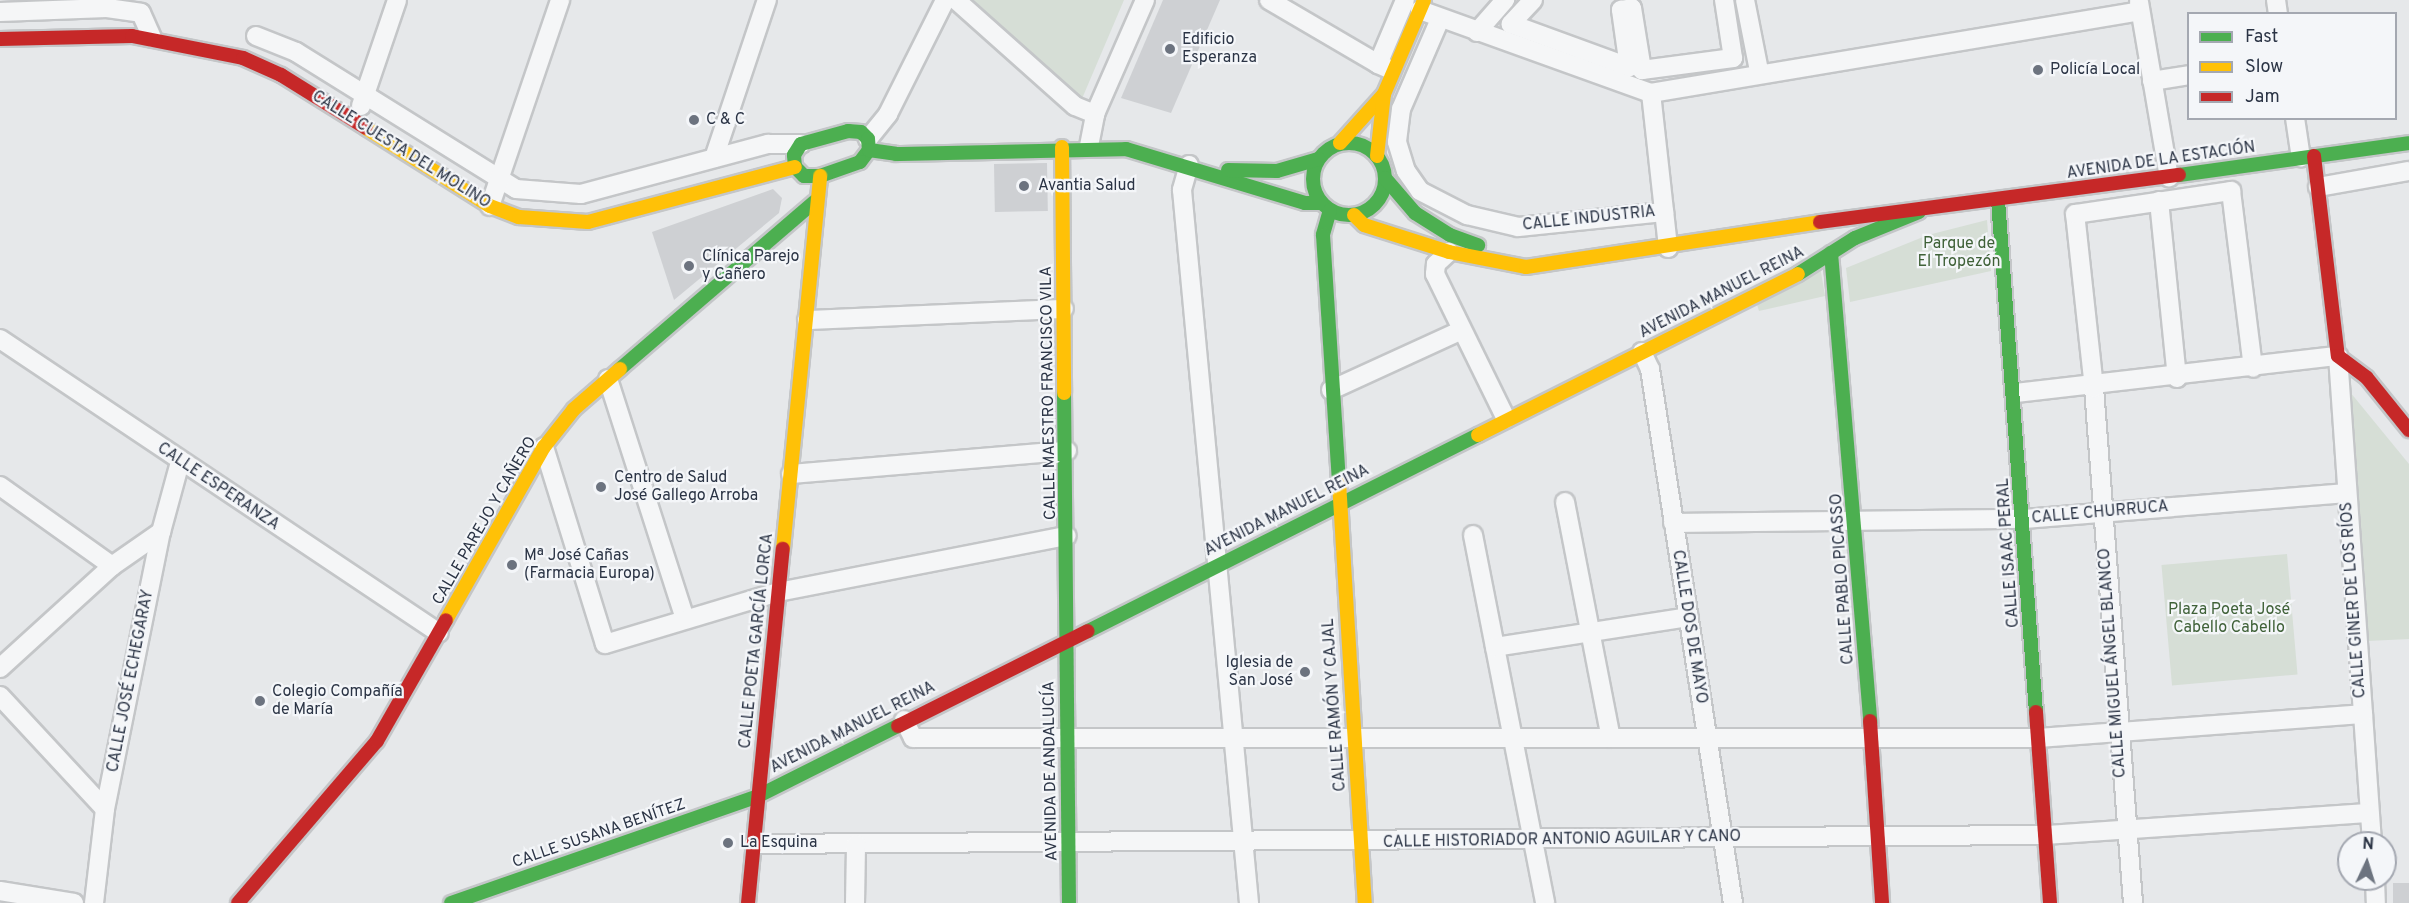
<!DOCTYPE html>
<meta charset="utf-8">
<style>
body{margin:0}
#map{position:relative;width:2409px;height:903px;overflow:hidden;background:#e6e8ea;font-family:Overpass,sans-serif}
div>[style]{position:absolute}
.green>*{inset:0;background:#d6ded6;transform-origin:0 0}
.building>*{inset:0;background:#ced0d3;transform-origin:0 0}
.roads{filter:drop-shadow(2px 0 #c4c6c8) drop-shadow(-2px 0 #c4c6c8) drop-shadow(0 2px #c4c6c8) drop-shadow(0 -2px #c4c6c8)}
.street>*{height:18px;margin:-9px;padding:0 9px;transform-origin:9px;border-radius:9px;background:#f5f6f7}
.fast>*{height:14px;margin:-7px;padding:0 7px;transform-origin:7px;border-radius:7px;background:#4caf50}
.fast>.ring{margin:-7px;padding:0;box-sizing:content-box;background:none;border:14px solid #4caf50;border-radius:50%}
.slow>*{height:14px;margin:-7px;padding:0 7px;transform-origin:7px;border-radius:7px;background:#ffc107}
.jam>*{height:14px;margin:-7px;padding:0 7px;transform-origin:7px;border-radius:7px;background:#c62828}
.dots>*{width:16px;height:16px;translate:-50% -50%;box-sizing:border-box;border:3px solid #f4f6f9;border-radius:50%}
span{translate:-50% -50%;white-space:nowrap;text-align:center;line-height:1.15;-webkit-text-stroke:4.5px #f4f6f9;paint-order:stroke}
.poi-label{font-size:16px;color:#2b3445}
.left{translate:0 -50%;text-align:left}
.right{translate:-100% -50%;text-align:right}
.street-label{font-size:16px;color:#2b3445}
.park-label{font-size:16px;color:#3f6138}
.legend{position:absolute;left:2187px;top:12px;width:210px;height:108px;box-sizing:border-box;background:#f4f6f9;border:2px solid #a4a8b1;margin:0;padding:8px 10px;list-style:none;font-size:18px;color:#2b3445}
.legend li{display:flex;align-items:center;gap:12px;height:30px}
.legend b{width:30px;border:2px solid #a4a8b1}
.north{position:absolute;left:2337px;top:831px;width:60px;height:60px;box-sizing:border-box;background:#f4f6f9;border:2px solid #a4a8b1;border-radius:50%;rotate:4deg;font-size:16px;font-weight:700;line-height:24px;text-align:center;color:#2b3445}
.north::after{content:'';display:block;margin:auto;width:21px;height:27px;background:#6c737f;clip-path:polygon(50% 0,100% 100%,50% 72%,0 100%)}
</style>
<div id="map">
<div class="green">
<div style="clip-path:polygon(966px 0,1124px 0,1081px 101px)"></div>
<div style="clip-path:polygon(1987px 220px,1991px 271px,1850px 302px,1846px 268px,1928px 235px)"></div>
<div style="clip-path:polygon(1820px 266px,1825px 296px,1759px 311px,1755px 298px)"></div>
<div style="clip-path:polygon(2350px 392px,2409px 464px,2409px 639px,2367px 641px)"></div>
<div style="left:2287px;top:554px;width:121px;height:126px;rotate:85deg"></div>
</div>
<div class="building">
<div style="clip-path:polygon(1163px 0,1220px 0,1171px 113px,1121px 98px)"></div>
<div style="left:1047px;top:163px;width:48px;height:53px;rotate:89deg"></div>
<div style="clip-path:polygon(773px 189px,782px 198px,779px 213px,674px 300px,652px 232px)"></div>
<div style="left:2393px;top:883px;width:16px;height:20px"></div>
</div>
<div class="roads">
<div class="street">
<div style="left:956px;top:0;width:159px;rotate:41.7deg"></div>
<div style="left:1075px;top:106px;width:22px;rotate:22deg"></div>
<div style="left:1269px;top:0;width:126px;rotate:30.4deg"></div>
<div style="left:1533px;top:0;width:33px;rotate:133deg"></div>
<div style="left:1511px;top:24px;width:126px;rotate:20deg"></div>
<div style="left:1629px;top:67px;width:58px;rotate:-98deg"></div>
<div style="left:1621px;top:10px;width:11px;rotate:-10deg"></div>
<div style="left:1632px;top:8px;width:63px;rotate:80.8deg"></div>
<div style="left:1642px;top:70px;width:92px;rotate:-7.5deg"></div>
<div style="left:1733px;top:58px;width:59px;rotate:-98.8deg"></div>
<div style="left:1745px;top:0;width:72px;rotate:78.8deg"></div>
<div style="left:2276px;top:0;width:14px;rotate:82deg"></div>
<div style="left:2139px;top:2px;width:178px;rotate:80.3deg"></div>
<div style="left:1420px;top:10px;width:245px;rotate:19.8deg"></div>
<div style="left:1651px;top:93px;width:496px;rotate:-9.5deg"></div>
<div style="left:0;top:12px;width:107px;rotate:-2.1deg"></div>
<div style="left:107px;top:8px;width:34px;rotate:8deg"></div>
<div style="left:141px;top:13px;width:27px;rotate:66deg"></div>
<div style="left:1440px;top:19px;width:98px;rotate:113.4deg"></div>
<div style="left:1401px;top:109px;width:33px;rotate:97deg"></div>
<div style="left:1397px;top:142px;width:30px;rotate:73deg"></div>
<div style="left:1406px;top:171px;width:24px;rotate:55deg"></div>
<div style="left:1420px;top:191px;width:53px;rotate:27.1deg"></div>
<div style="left:1467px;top:215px;width:52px;rotate:13.2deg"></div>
<div style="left:1518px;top:227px;width:147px;rotate:-5.9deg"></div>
<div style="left:1477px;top:32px;width:43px;rotate:-48.8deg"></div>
<div style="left:256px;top:36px;width:43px;rotate:21.8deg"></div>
<div style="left:296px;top:52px;width:259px;rotate:31.9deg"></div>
<div style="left:516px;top:189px;width:65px;rotate:4.4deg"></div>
<div style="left:581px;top:194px;width:194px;rotate:-15deg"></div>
<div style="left:768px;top:144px;width:33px"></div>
<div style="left:1387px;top:68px;width:10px;rotate:-156deg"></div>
<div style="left:1378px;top:64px;width:69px;rotate:-67.1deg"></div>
<div style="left:2152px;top:81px;width:36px;rotate:-9deg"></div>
<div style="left:1651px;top:93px;width:156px;rotate:83.7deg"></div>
<div style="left:361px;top:106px;width:112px;rotate:-71.2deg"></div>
<div style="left:2295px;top:118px;width:40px;rotate:81.5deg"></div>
<div style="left:868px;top:139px;width:32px;rotate:-51deg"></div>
<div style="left:888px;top:114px;width:127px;rotate:-63.4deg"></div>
<div style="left:1089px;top:146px;width:33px;rotate:-79deg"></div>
<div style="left:1095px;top:114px;width:124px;rotate:-66.3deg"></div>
<div style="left:714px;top:158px;width:167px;rotate:-71.5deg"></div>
<div style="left:1189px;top:165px;width:26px;rotate:106deg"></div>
<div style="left:1182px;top:190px;width:716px;rotate:84.63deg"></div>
<div style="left:2318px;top:187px;width:92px;rotate:-10deg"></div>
<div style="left:2159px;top:201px;width:178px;rotate:84.2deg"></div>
<div style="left:490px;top:206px;width:218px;rotate:-71.2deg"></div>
<div style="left:1449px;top:252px;width:18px;rotate:137deg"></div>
<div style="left:1436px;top:264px;width:10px;rotate:96deg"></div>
<div style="left:1435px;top:274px;width:161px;rotate:63.9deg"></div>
<div style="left:807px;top:320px;width:257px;rotate:-2.5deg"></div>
<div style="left:0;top:339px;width:528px;rotate:33.81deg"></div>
<div style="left:1642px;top:352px;width:19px;rotate:65deg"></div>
<div style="left:1650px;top:369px;width:540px;rotate:81.17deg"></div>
<div style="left:608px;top:379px;width:252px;rotate:72.2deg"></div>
<div style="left:1331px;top:390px;width:142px;rotate:-24.6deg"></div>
<div style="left:2016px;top:393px;width:324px;rotate:-6.6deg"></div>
<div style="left:2338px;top:356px;width:488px;rotate:86deg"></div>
<div style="left:544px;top:447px;width:206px;rotate:72.8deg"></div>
<div style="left:605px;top:644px;width:181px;rotate:-16.7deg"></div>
<div style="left:778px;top:592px;width:294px;rotate:-11deg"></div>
<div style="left:791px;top:474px;width:277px;rotate:-4.8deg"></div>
<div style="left:0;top:486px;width:138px;rotate:35.5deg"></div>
<div style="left:1565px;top:502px;width:240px;rotate:79deg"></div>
<div style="left:1673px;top:523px;width:351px;rotate:-0.7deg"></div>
<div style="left:2024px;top:519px;width:324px;rotate:-4.6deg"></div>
<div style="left:1473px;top:535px;width:375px;rotate:78.9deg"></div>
<div style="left:1495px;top:647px;width:196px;rotate:-8.8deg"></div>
<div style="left:0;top:668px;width:151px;rotate:-42.3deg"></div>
<div style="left:112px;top:566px;width:60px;rotate:-34.8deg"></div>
<div style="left:0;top:696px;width:154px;rotate:47.1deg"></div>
<div style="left:904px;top:720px;width:20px;rotate:63deg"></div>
<div style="left:913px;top:738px;width:1124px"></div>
<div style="left:2037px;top:738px;width:327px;rotate:-4.2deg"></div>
<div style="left:754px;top:844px;width:1292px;rotate:-0.4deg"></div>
<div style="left:2046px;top:835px;width:324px;rotate:-3.9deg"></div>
<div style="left:2375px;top:879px;width:24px;rotate:88deg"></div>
<div style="left:0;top:891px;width:75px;rotate:9.2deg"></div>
<div style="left:94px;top:903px;width:95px;rotate:-83.3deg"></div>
<div style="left:105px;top:809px;width:283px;rotate:-78.6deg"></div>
<div style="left:161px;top:532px;width:73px;rotate:-74.8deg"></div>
<div style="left:855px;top:903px;width:59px;rotate:-89deg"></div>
<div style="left:2133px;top:903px;width:516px;rotate:-94.33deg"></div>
<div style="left:2094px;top:388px;width:175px;rotate:-96.2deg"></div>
<div style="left:2075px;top:214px;width:158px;rotate:-8.4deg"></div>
<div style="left:2231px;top:191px;width:178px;rotate:82.9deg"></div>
</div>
<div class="fast">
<div style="left:848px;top:131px;width:13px;rotate:4deg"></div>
<div style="left:861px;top:132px;width:10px;rotate:45deg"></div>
<div style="left:868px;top:139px;width:11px;rotate:85deg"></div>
<div style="left:869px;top:150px;width:15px;rotate:127deg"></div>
<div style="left:860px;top:162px;width:42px;rotate:160.7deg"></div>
<div style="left:820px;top:176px;width:16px;rotate:180deg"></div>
<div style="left:804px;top:176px;width:13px;rotate:-135deg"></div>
<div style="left:795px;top:167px;width:12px;rotate:-95deg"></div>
<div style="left:794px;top:155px;width:13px;rotate:-58deg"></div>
<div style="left:801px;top:144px;width:49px;rotate:-15.5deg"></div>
<div class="ring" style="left:1313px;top:143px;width:58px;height:58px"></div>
<div style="left:869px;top:150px;width:27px;rotate:8deg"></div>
<div style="left:896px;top:154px;width:230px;rotate:-1.2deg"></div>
<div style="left:1126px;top:149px;width:187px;rotate:16.8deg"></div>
<div style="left:1305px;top:203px;width:16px"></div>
<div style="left:1228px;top:170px;width:49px;rotate:1.2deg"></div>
<div style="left:1277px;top:171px;width:43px;rotate:-16.3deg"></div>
<div style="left:2179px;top:175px;width:232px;rotate:-7.9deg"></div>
<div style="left:1385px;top:178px;width:46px;rotate:49.4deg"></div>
<div style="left:1415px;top:213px;width:41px;rotate:32.2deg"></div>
<div style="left:1450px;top:235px;width:30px;rotate:20deg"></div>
<div style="left:1998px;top:200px;width:513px;rotate:85.76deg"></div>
<div style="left:1330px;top:210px;width:26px;rotate:106deg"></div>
<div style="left:1323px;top:235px;width:248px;rotate:86.3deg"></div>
<div style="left:1831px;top:253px;width:470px;rotate:85.2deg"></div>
<div style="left:1798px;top:274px;width:67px;rotate:-32.3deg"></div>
<div style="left:1855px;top:238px;width:69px;rotate:-22.1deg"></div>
<div style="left:620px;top:369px;width:256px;rotate:-40.7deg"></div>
<div style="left:1064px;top:393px;width:510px;rotate:89.44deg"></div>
<div style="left:1088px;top:631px;width:436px;rotate:-26.7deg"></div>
<div style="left:451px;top:903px;width:325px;rotate:-19.2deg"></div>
<div style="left:758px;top:796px;width:157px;rotate:-26.6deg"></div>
</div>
<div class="slow">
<div style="left:366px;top:128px;width:146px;rotate:32.2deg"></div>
<div style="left:490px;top:206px;width:31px;rotate:21deg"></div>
<div style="left:519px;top:217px;width:69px;rotate:4.1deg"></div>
<div style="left:588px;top:222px;width:214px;rotate:-14.9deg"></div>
<div style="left:1340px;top:143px;width:66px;rotate:-48.1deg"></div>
<div style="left:1062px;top:147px;width:246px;rotate:89.5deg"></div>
<div style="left:1377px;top:156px;width:62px;rotate:-83.6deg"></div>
<div style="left:1384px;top:94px;width:102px;rotate:-66.9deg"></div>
<div style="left:1354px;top:215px;width:14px;rotate:45deg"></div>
<div style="left:1364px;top:225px;width:89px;rotate:17.6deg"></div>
<div style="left:1449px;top:252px;width:78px;rotate:11deg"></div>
<div style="left:1526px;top:267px;width:297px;rotate:-8.7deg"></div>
<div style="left:1478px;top:435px;width:358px;rotate:-26.7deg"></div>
<div style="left:1339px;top:482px;width:422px;rotate:86.5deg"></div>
<div style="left:783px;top:549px;width:375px;rotate:-84.3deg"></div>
<div style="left:446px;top:620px;width:199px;rotate:-60.5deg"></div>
<div style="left:544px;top:447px;width:48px;rotate:-51.7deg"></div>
<div style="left:574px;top:409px;width:61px;rotate:-41deg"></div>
</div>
<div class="jam">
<div style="left:0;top:39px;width:132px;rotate:-1.3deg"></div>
<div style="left:132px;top:36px;width:113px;rotate:11.2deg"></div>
<div style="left:243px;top:58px;width:42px;rotate:24.1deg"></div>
<div style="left:281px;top:75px;width:100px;rotate:31.9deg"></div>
<div style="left:2314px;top:156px;width:201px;rotate:83.2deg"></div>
<div style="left:2338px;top:356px;width:36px;rotate:37deg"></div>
<div style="left:2367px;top:378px;width:67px;rotate:51.1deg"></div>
<div style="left:1820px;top:222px;width:362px;rotate:-7.5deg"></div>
<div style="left:2036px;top:712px;width:192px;rotate:85.8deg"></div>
<div style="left:1870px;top:721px;width:182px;rotate:86.2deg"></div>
<div style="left:898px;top:726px;width:212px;rotate:-26.6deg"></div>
<div style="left:238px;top:903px;width:213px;rotate:-49.4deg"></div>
<div style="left:377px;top:741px;width:139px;rotate:-60.3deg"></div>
<div style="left:748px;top:903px;width:356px;rotate:-84.4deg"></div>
</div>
</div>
<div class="dots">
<div style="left:1170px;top:49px;background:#6c737f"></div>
<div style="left:2038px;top:70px;background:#6c737f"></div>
<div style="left:694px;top:120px;background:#6c737f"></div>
<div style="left:1024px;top:186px;background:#6c737f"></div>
<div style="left:689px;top:266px;background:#6c737f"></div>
<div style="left:601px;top:487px;background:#6c737f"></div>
<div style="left:512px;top:565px;background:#6c737f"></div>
<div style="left:1305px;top:672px;background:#6c737f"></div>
<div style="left:260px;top:701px;background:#6c737f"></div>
<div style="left:728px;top:843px;background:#6c737f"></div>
</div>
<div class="poi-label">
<span class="left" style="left:1182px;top:49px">Edificio<br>Esperanza</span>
<span class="left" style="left:2050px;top:70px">Policía Local</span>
<span class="left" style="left:706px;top:120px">C &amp; C</span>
<span class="left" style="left:1038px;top:186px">Avantia Salud</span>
<span class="left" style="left:702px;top:266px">Clínica Parejo<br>y Cañero</span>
<span class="left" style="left:614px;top:487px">Centro de Salud<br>José Gallego Arroba</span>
<span class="left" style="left:524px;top:565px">Mª José Cañas<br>(Farmacia Europa)</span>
<span class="right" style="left:1293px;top:672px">Iglesia de<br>San José</span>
<span class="left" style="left:272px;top:701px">Colegio Compañía<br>de María</span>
<span class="left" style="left:740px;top:843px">La Esquina</span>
</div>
<div class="street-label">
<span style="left:401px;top:150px;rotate:32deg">CALLE CUESTA DEL MOLINO</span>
<span style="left:2161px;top:161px;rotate:-8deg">AVENIDA DE LA ESTACIÓN</span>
<span style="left:1589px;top:219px;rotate:-6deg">CALLE INDUSTRIA</span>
<span style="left:1722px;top:293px;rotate:-27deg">AVENIDA MANUEL REINA</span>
<span style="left:1049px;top:393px;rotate:-91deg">CALLE MAESTRO FRANCISCO VILA</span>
<span style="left:218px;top:487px;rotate:34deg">CALLE ESPERANZA</span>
<span style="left:1287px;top:511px;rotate:-27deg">AVENIDA MANUEL REINA</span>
<span style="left:2100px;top:513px;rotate:-5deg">CALLE CHURRUCA</span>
<span style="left:485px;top:521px;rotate:-60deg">CALLE PAREJO Y CAÑERO</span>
<span style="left:2009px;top:553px;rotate:-94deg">CALLE ISAAC PERAL</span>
<span style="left:1843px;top:579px;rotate:-94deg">CALLE PABLO PICASSO</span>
<span style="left:2354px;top:600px;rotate:-94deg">CALLE GINER DE LOS RÍOS</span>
<span style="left:1689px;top:627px;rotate:81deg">CALLE DOS DE MAYO</span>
<span style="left:757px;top:641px;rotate:-84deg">CALLE POETA GARCÍA LORCA</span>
<span style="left:2113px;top:663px;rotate:-94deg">CALLE MIGUEL ÁNGEL BLANCO</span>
<span style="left:131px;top:681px;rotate:-79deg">CALLE JOSÉ ECHEGARAY</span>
<span style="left:1335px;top:705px;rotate:-94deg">CALLE RAMÓN Y CAJAL</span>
<span style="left:853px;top:728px;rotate:-27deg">AVENIDA MANUEL REINA</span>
<span style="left:1051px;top:771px;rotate:-91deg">AVENIDA DE ANDALUCÍA</span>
<span style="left:599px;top:834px;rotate:-19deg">CALLE SUSANA BENÍTEZ</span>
<span style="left:1562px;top:840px;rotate:-1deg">CALLE HISTORIADOR ANTONIO AGUILAR Y CANO</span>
</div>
<div class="park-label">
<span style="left:1959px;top:253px">Parque de<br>El Tropezón</span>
<span style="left:2229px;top:619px">Plaza Poeta José<br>Cabello Cabello</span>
</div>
<ul class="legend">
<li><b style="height:8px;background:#4caf50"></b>Fast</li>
<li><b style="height:8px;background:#ffc107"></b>Slow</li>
<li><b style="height:8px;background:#c62828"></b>Jam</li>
</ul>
<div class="north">N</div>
</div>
